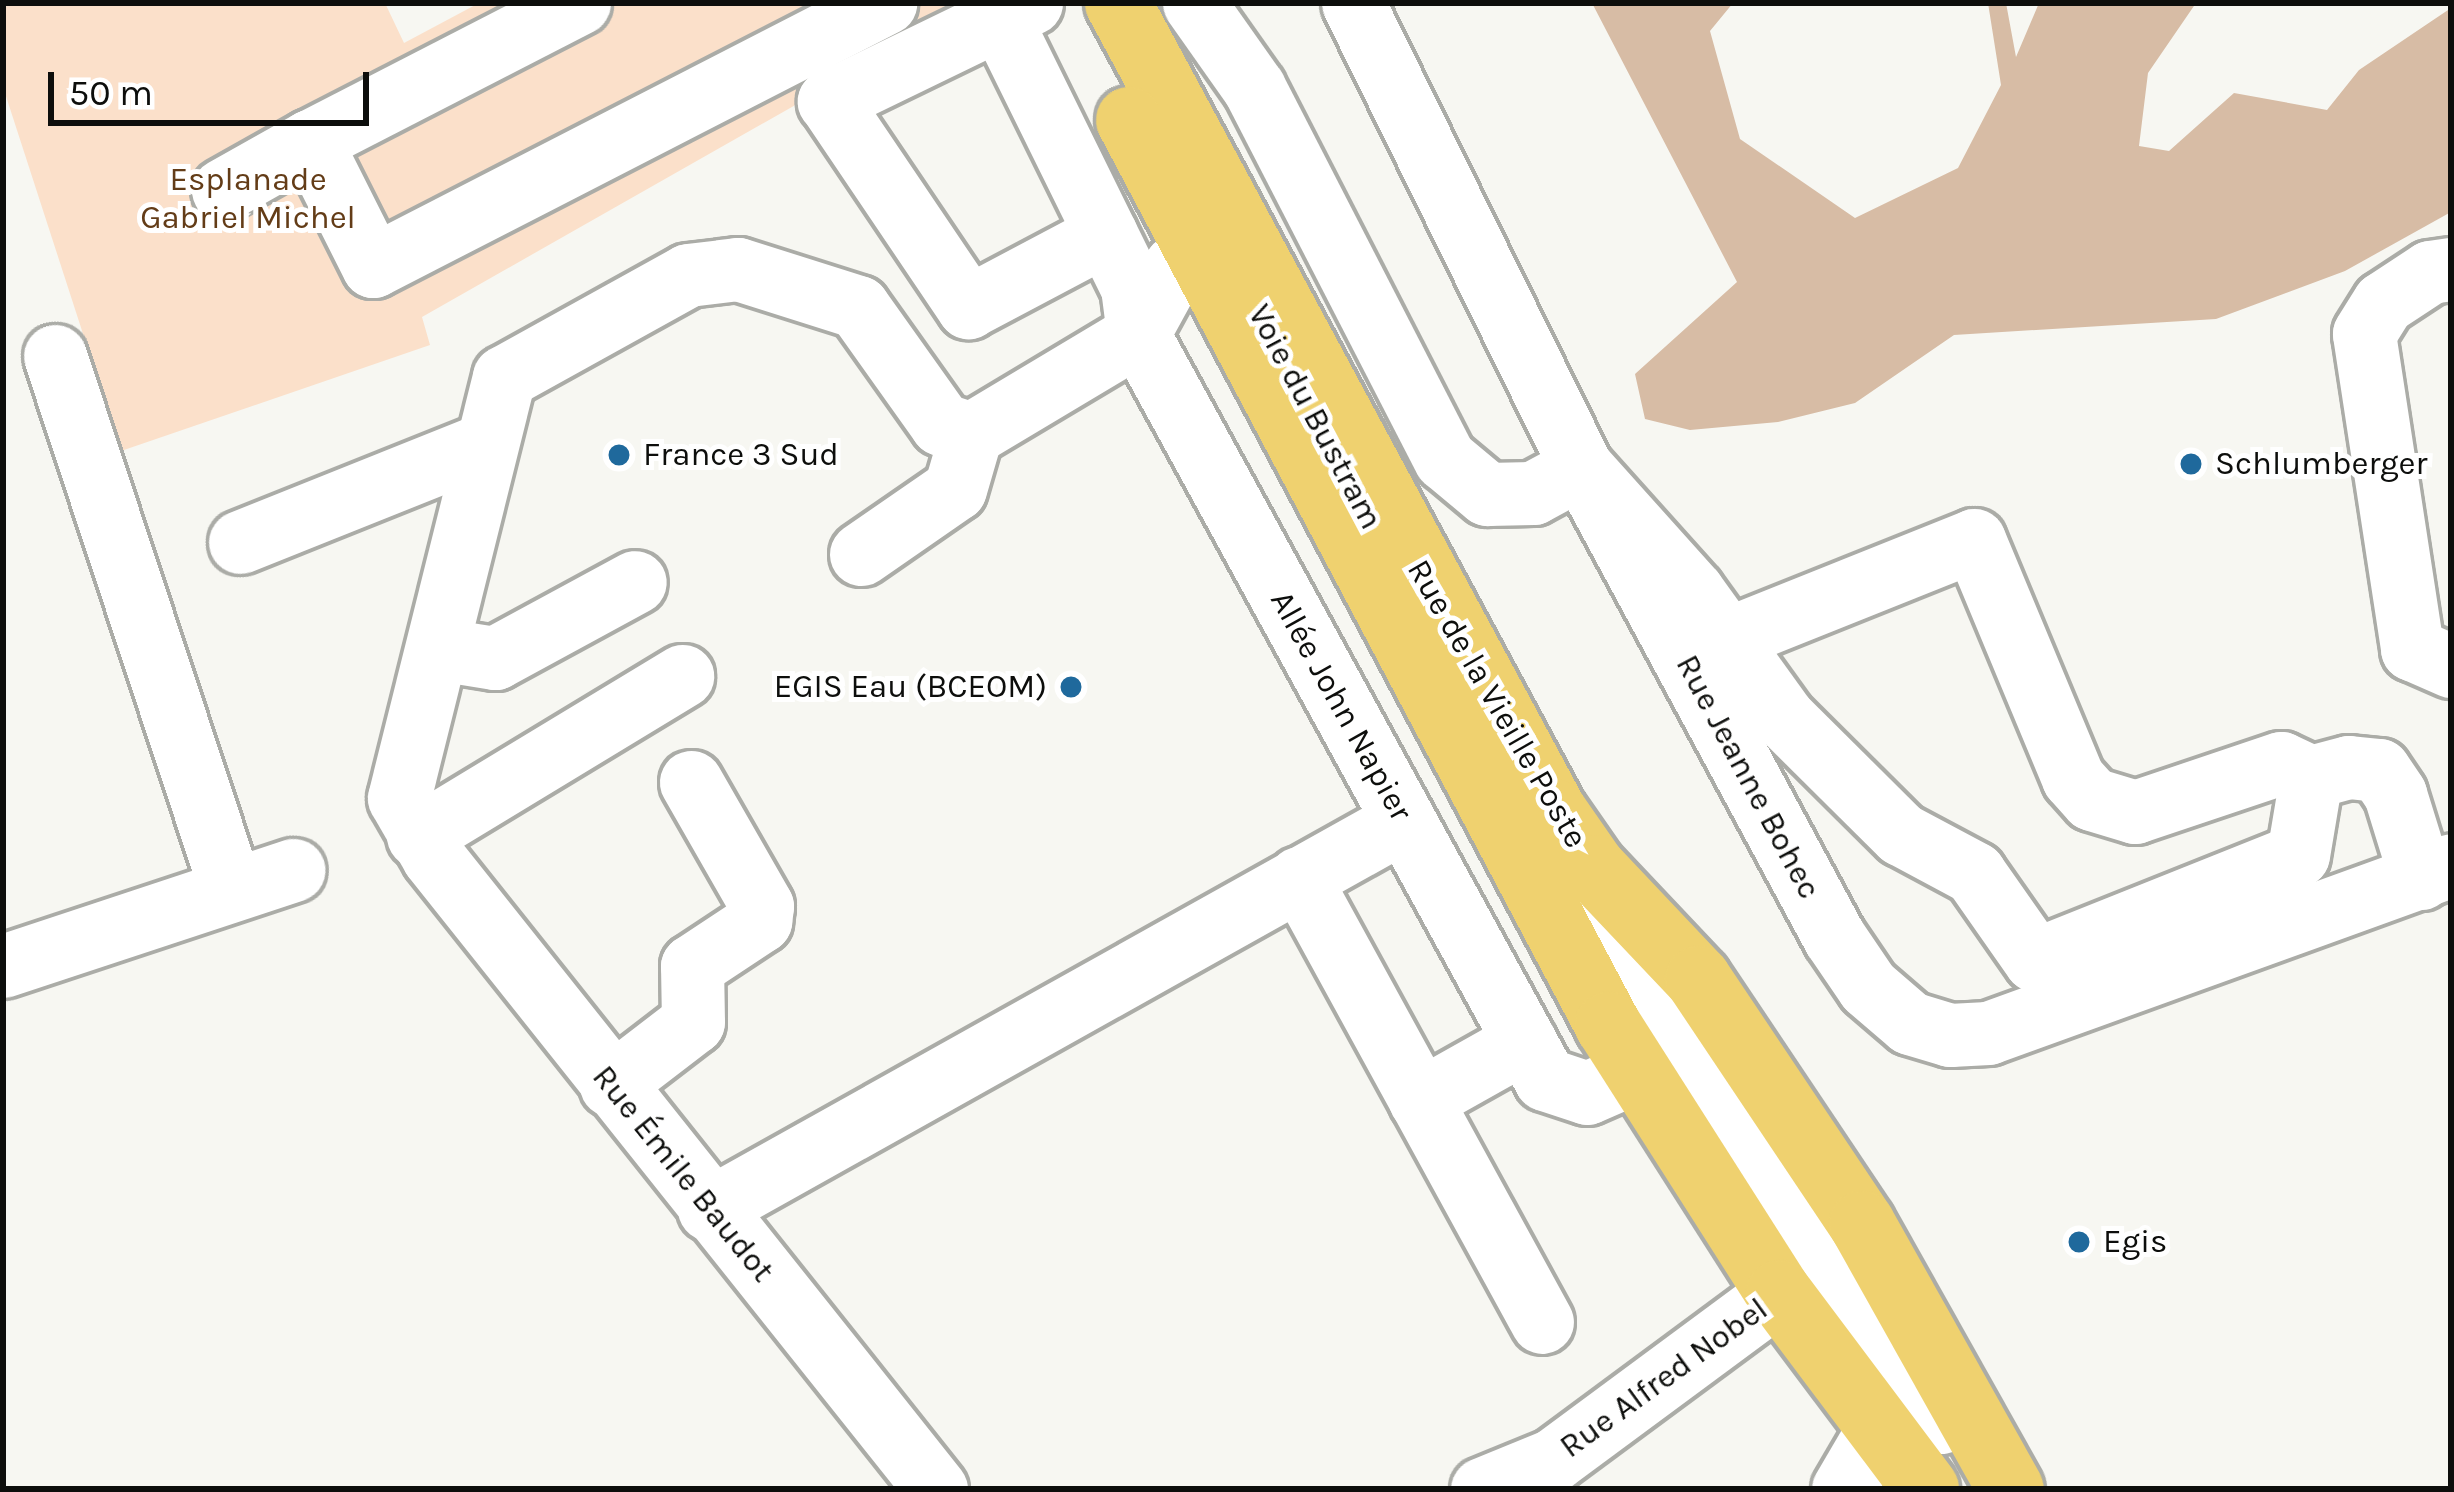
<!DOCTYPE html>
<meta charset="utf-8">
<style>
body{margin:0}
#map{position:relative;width:2454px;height:1492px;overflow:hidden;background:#f7f7f2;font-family:Karla,sans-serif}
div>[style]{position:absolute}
.green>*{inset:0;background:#fbe0ca}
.forest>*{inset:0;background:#d7bca5}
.roads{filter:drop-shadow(3px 0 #abaca7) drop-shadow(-3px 0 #abaca7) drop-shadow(0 3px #abaca7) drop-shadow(0 -3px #abaca7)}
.minor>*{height:63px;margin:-31.5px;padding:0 31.5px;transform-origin:31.5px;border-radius:31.5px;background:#fff}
.major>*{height:66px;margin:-33px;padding:0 33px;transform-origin:33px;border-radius:33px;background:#efd16f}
.dots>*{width:33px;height:33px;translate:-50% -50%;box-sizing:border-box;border:6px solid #fff;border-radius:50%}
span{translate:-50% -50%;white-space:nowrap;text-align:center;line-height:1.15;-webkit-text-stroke:10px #fff;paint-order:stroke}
.park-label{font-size:33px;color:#633c17}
.street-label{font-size:33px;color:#0d0e0c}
.poi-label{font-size:33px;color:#0d0e0c}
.left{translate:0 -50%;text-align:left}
.right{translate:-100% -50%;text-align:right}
.frame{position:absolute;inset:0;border:6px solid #0d0e0c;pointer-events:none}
.scale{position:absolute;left:48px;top:72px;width:321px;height:54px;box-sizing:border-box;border:6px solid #0d0e0c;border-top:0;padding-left:15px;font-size:36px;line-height:42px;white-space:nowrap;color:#0d0e0c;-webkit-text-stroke:9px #fff;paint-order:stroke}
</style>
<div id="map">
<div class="green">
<div style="clip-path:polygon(3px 3px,385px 3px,404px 43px,479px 3px,975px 3px,422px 317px,430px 345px,121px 451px,3px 87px)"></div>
</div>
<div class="forest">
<div style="clip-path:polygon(1592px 3px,1733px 3px,1710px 31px,1740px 139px,1855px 218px,1958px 168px,2001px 85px,1988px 3px,2006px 3px,2016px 57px,2039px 3px,2196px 3px,2148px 73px,2139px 146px,2169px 151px,2234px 93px,2327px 110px,2359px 70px,2451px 8px,2451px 212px,2345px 271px,2216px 319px,1954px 335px,1855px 403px,1778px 422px,1690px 430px,1645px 419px,1635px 374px,1737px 282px)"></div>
</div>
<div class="roads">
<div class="minor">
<div style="left:579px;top:3px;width:302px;rotate:152.8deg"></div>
<div style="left:310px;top:141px;width:140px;rotate:63.3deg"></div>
<div style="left:373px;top:266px;width:576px;rotate:-27.19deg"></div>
<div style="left:992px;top:3px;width:317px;rotate:63.8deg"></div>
<div style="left:1132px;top:287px;width:47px;rotate:82.7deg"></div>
<div style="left:1138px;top:334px;width:849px;rotate:61.35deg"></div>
<div style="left:1545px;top:1079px;width:44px;rotate:18.4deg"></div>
<div style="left:1587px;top:1093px;width:55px;rotate:-23.7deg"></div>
<div style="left:1031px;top:3px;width:225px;rotate:154.1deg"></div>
<div style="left:829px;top:101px;width:249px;rotate:56deg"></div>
<div style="left:968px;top:307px;width:156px;rotate:-27.9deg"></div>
<div style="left:1194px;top:3px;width:104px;rotate:54.8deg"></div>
<div style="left:1254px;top:88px;width:417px;rotate:62.8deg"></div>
<div style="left:1445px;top:459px;width:55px;rotate:39.8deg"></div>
<div style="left:1487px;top:494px;width:46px;rotate:-1.2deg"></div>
<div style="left:1533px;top:493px;width:55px;rotate:-28.4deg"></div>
<div style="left:1581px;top:467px;width:168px;rotate:48.1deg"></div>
<div style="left:1693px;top:592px;width:155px;rotate:54.2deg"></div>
<div style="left:1784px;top:718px;width:165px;rotate:44.8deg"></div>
<div style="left:1901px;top:834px;width:83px;rotate:28.1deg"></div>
<div style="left:1974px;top:873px;width:106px;rotate:55deg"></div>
<div style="left:2035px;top:960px;width:283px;rotate:-21.8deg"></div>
<div style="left:2298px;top:855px;width:79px;rotate:-80.5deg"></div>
<div style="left:2311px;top:777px;width:39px;rotate:-15deg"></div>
<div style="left:2349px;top:767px;width:30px;rotate:6deg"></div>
<div style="left:2379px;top:770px;width:29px;rotate:56deg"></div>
<div style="left:2395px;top:794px;width:88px;rotate:72.8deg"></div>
<div style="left:1353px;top:3px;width:517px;rotate:63.83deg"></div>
<div style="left:1581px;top:467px;width:534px;rotate:61.71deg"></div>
<div style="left:1834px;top:937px;width:60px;rotate:55.8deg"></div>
<div style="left:1868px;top:987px;width:55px;rotate:40.6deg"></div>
<div style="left:1910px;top:1023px;width:42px;rotate:16.7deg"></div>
<div style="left:1950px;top:1035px;width:38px;rotate:-3deg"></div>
<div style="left:1988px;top:1033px;width:493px;rotate:-19.9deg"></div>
<div style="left:223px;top:190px;width:100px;rotate:-29.4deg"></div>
<div style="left:2451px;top:269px;width:21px;rotate:172deg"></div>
<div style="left:2430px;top:272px;width:56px;rotate:146.6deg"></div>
<div style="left:2383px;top:303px;width:36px;rotate:122deg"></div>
<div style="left:2364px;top:334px;width:319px;rotate:81.3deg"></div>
<div style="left:2412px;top:649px;width:43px;rotate:23.6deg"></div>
<div style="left:55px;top:356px;width:561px;rotate:71.73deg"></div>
<div style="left:240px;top:542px;width:264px;rotate:-21.8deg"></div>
<div style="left:861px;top:554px;width:114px;rotate:-34.7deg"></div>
<div style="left:955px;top:489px;width:57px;rotate:-73.8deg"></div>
<div style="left:1727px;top:639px;width:266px;rotate:-21.8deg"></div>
<div style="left:1974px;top:540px;width:258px;rotate:67.4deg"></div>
<div style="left:2073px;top:778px;width:28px;rotate:48deg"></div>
<div style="left:2092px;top:799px;width:45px;rotate:16.8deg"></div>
<div style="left:2135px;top:812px;width:154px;rotate:-18.6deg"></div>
<div style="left:2281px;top:763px;width:33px;rotate:25deg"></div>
<div style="left:438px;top:649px;width:58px;rotate:9deg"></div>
<div style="left:495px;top:658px;width:159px;rotate:-28.5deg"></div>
<div style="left:418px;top:836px;width:309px;rotate:-31.2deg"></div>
<div style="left:1554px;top:849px;width:492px;rotate:57.1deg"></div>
<div style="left:1821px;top:1262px;width:88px;rotate:47.8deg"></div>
<div style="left:1880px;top:1327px;width:113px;rotate:57.3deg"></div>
<div style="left:1299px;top:878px;width:506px;rotate:61.31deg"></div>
<div style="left:3px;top:966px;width:306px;rotate:-18.3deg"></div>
<div style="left:611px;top:1085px;width:103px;rotate:-37.5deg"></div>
<div style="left:693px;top:1022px;width:56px;rotate:-91deg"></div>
<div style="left:692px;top:966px;width:82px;rotate:-33.5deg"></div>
<div style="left:760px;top:921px;width:15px;rotate:-82deg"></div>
<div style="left:762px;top:906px;width:143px;rotate:-119.8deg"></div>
<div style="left:1420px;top:1100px;width:120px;rotate:-29.3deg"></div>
<div style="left:709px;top:1209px;width:795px;rotate:-29.21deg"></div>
<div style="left:936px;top:1489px;width:808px;rotate:-128.52deg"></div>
<div style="left:433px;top:857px;width:68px;rotate:-120deg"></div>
<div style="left:399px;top:798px;width:434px;rotate:-76deg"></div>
<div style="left:504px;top:377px;width:210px;rotate:-29deg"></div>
<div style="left:688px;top:275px;width:50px;rotate:-6.8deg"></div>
<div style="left:738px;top:269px;width:126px;rotate:17.6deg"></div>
<div style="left:858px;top:307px;width:143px;rotate:54.6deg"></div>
<div style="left:941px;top:424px;width:32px;rotate:18deg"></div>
<div style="left:971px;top:434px;width:195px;rotate:-30.9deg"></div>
<div style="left:1138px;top:334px;width:77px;rotate:-61.4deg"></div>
<div style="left:1175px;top:266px;width:24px;rotate:-33deg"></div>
<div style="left:1482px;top:1489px;width:77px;rotate:-22.2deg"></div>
<div style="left:1553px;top:1460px;width:281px;rotate:-36.5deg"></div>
<div style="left:1843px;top:1489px;width:75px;rotate:-59.7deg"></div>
</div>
<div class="major">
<div style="left:1118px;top:3px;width:919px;rotate:61.68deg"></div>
<div style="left:1554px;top:812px;width:68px;rotate:55.1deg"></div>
<div style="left:1593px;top:868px;width:153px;rotate:46.6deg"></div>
<div style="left:1698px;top:979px;width:295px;rotate:56.2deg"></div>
<div style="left:1862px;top:1224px;width:304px;rotate:60.7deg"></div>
<div style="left:1129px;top:120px;width:1024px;rotate:62.11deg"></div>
<div style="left:1608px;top:1025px;width:318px;rotate:57.5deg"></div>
<div style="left:1779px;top:1293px;width:245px;rotate:53.1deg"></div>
</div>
</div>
<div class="dots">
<div style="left:619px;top:455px;background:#1f699c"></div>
<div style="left:2191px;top:464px;background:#1f699c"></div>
<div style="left:1071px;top:687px;background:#1f699c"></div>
<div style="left:2079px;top:1242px;background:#1f699c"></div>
</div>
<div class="park-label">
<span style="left:248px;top:199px">Esplanade<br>Gabriel Michel</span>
</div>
<div class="street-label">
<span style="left:1315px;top:417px;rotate:62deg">Voie du Bustram</span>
<span style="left:1497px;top:704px;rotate:60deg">Rue de la Vieille Poste</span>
<span style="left:1341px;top:706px;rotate:61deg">Allée John Napier</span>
<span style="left:1748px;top:777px;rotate:62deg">Rue Jeanne Bohec</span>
<span style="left:683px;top:1174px;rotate:51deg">Rue Émile Baudot</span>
<span style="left:1664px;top:1378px;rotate:-36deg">Rue Alfred Nobel</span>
</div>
<div class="poi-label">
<span class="left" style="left:643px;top:455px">France 3 Sud</span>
<span class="left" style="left:2215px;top:464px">Schlumberger</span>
<span class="right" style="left:1047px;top:687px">EGIS Eau (BCEOM)</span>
<span class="left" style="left:2103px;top:1242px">Egis</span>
</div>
<div class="frame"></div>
<div class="scale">50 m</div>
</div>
